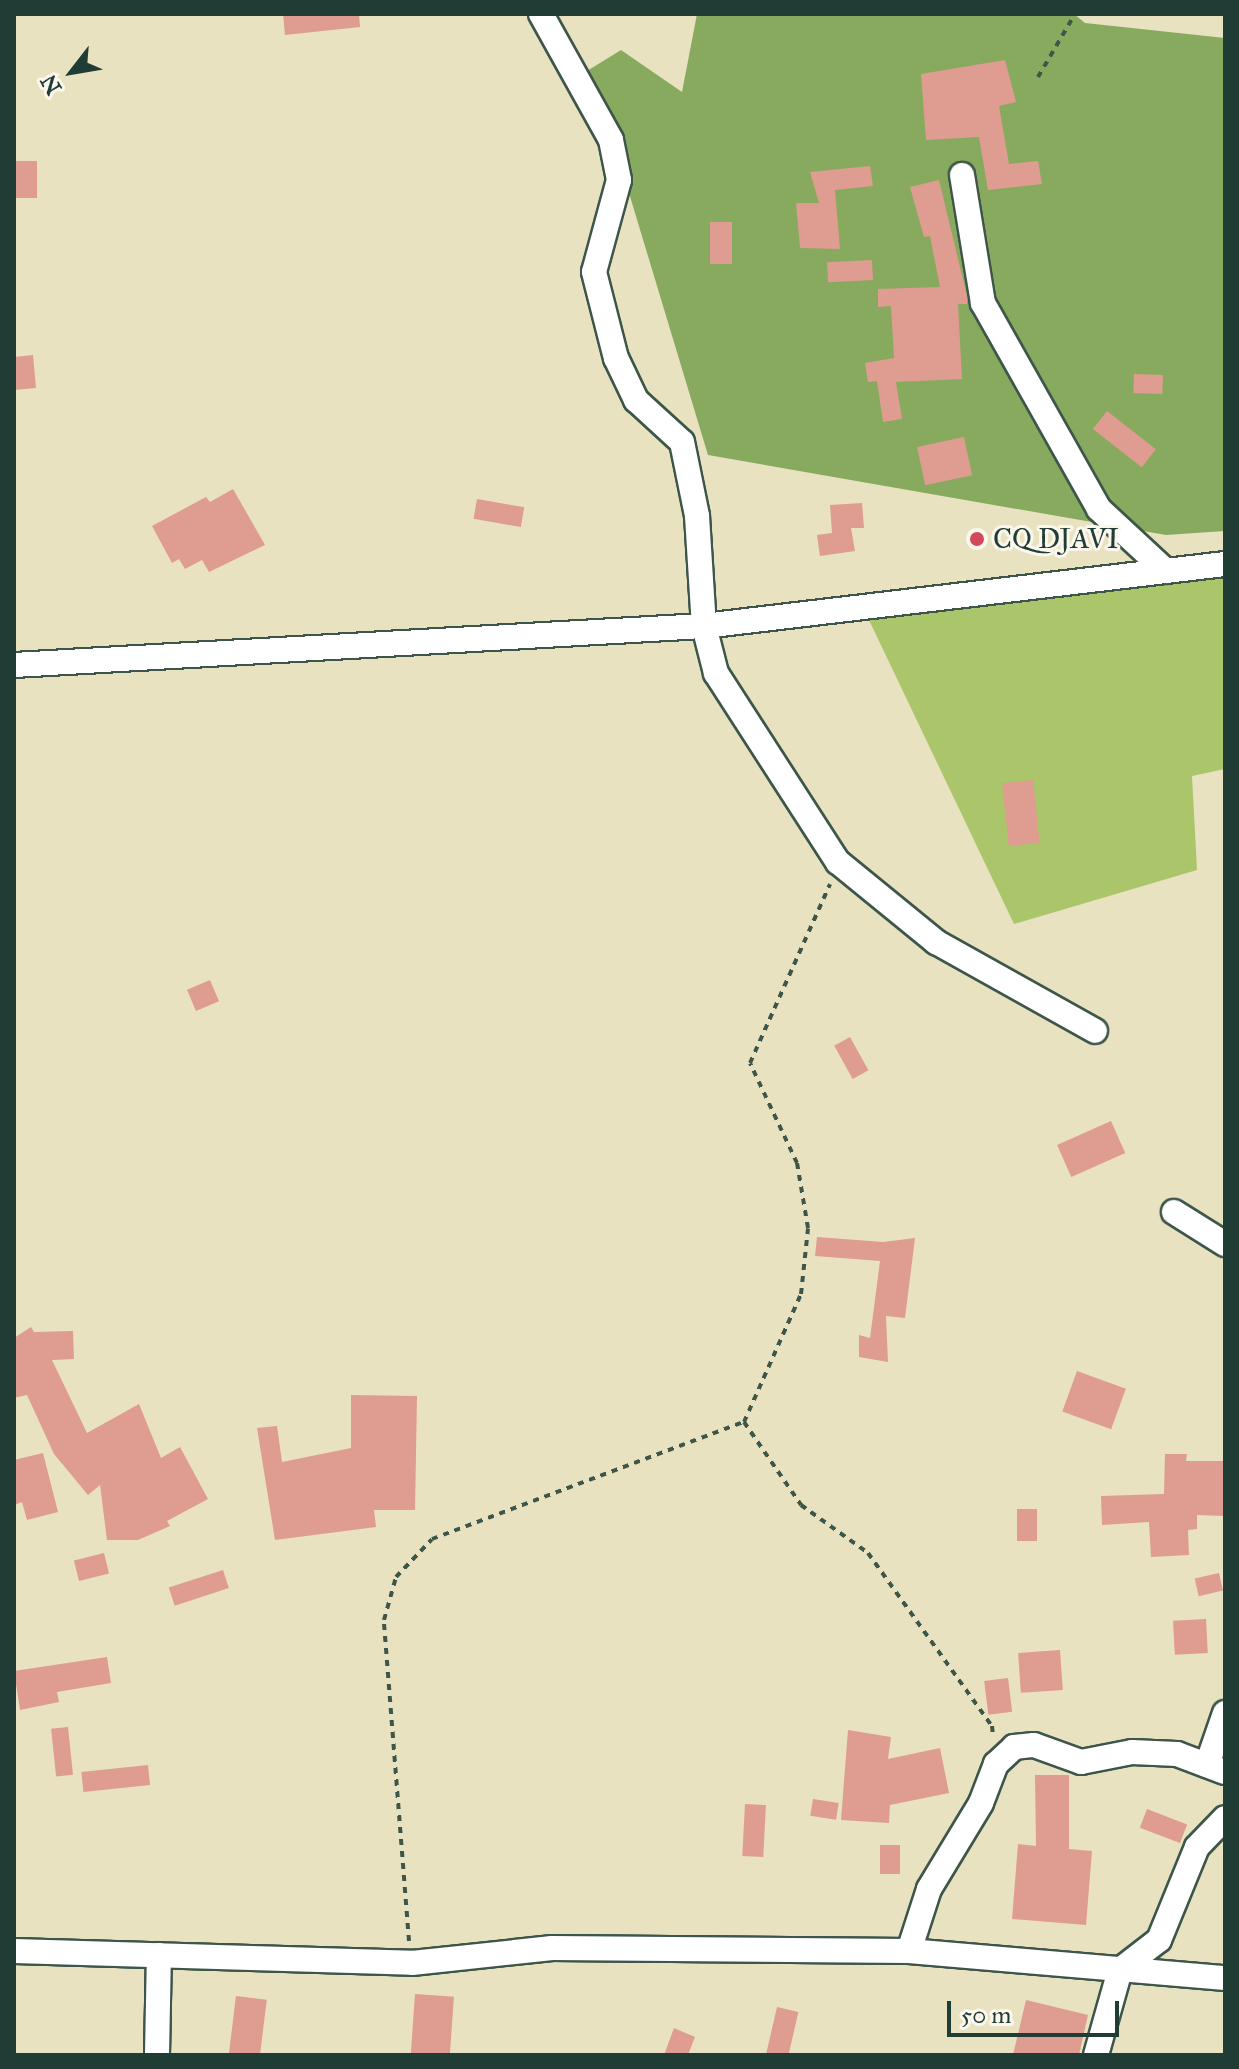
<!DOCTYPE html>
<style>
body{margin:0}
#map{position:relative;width:1239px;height:2069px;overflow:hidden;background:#e8e2c0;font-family:"IM FELL Great Primer",serif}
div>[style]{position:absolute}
.green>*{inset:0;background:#abc56b}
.forest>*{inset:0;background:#88aa5f}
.building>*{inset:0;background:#df9c90;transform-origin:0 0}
.path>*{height:4px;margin-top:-2px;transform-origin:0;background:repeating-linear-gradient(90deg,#3d5649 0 6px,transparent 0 12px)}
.roads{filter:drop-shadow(2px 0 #3d5649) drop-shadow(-2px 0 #3d5649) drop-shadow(0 2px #3d5649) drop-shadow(0 -2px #3d5649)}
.street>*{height:24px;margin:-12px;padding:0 12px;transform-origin:12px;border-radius:12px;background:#fff}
.dots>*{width:22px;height:22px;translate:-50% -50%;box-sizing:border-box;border:4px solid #fbf7ec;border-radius:50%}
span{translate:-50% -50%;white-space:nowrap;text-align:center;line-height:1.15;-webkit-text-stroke:6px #fbf7ec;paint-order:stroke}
.poi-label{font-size:28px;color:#1f3d34}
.left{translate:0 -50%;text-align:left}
.frame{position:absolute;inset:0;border:16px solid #1f3d34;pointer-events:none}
.north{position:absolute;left:32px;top:32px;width:80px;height:80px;-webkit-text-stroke:6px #fbf7ec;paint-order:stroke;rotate:239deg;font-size:22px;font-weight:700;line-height:32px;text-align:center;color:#1f3d34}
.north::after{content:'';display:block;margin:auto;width:28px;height:36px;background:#1f3d34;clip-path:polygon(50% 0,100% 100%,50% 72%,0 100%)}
.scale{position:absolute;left:947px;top:2001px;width:172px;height:36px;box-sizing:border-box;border:4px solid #1f3d34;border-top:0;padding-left:10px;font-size:24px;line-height:28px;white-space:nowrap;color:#1f3d34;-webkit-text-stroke:6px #fbf7ec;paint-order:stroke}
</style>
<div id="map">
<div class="green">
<div style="clip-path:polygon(1225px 560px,1225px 769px,1192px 776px,1197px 870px,1014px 924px,858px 597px)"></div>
</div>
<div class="forest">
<div style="clip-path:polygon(697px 14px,1074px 14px,1085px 23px,1225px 38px,1225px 531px,1166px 535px,708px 455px,616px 150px,587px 71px,621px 50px,682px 92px)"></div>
</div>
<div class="building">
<div style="clip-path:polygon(283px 14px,359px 14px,360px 27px,285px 35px)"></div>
<div style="clip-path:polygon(1005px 60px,1016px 102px,999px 106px,1009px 164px,1038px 161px,1042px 184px,988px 190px,979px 137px,926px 140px,921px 74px)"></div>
<div style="left:15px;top:161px;width:22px;height:37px"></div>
<div style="clip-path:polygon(870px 166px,873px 186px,835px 190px,840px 249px,800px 248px,796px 203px,819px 203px,810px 172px)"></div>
<div style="clip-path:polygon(939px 180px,967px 296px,967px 304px,958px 304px,962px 379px,896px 382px,902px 419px,883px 422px,877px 381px,868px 382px,865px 363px,894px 358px,891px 306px,878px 307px,878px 289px,940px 287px,930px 236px,924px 237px,910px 187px)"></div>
<div style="left:710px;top:222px;width:22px;height:42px"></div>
<div style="left:872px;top:260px;width:20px;height:45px;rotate:87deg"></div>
<div style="clip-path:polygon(33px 355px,36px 388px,14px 390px,14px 357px)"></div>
<div style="left:1134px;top:374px;width:29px;height:19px;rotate:2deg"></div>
<div style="left:1107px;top:411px;width:62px;height:23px;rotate:38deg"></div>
<div style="left:964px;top:437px;width:39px;height:48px;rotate:78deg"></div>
<div style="clip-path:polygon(233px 489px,265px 545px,209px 572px,202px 560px,185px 569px,179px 559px,172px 563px,152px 526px,206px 497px,210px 502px)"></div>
<div style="left:477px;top:499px;width:48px;height:20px;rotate:10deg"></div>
<div style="clip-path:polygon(862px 503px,864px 528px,851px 528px,855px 551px,820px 556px,817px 535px,832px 533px,830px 505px)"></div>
<div style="left:1033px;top:780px;width:63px;height:31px;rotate:84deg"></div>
<div style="left:210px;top:980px;width:23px;height:25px;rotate:67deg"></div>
<div style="left:850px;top:1037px;width:38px;height:18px;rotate:61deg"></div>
<div style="left:1111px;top:1121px;width:35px;height:59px;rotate:66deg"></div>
<div style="clip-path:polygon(817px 1237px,883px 1242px,915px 1238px,905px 1318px,886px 1316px,888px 1362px,859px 1357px,859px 1335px,870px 1338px,880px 1261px,815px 1256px)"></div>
<div style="clip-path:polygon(31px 1327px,34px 1332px,73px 1331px,74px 1359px,52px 1360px,87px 1433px,139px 1404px,161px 1458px,180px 1447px,208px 1499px,167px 1521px,170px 1526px,138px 1540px,107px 1540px,100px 1485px,88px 1495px,54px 1454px,27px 1395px,14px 1398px,14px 1338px)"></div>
<div style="left:1077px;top:1371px;width:52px;height:43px;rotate:20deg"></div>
<div style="clip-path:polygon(351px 1395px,417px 1396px,415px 1510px,374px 1510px,376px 1527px,275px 1540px,257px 1428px,277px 1426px,282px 1462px,351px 1448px)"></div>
<div style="clip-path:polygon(43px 1453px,58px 1512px,27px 1520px,22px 1502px,14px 1505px,14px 1460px)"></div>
<div style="clip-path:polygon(1165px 1454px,1187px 1454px,1186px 1461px,1225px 1461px,1225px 1516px,1197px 1515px,1197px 1529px,1188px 1530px,1189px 1555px,1151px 1557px,1149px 1522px,1102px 1525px,1101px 1496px,1164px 1494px)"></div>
<div style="left:1017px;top:1509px;width:20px;height:32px"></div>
<div style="left:104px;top:1553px;width:21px;height:31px;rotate:76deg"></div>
<div style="left:223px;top:1570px;width:19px;height:57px;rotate:72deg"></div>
<div style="left:1219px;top:1573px;width:18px;height:25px;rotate:77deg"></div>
<div style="left:1206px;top:1619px;width:34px;height:33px;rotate:87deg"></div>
<div style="left:1060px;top:1650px;width:40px;height:42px;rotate:86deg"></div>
<div style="clip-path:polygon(107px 1657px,111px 1683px,57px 1692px,59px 1702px,20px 1710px,14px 1671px)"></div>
<div style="left:1008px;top:1678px;width:34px;height:24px;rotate:83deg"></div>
<div style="left:68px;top:1727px;width:48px;height:17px;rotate:84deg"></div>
<div style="clip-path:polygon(848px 1730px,891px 1737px,888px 1759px,940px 1748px,949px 1793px,890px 1805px,889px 1823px,841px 1820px)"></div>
<div style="left:148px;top:1765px;width:20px;height:67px;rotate:84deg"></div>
<div style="clip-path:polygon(1035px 1775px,1069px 1775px,1069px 1849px,1092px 1851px,1086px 1925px,1012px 1919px,1018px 1844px,1036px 1846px)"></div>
<div style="left:813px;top:1799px;width:26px;height:17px;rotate:9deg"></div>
<div style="left:745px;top:1804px;width:21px;height:52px;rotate:3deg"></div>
<div style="left:1147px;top:1809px;width:43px;height:20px;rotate:21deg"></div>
<div style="left:880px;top:1845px;width:20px;height:29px"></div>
<div style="left:415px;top:1994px;width:39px;height:61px;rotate:4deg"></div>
<div style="left:236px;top:1996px;width:31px;height:60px;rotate:7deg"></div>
<div style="clip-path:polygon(1026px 2000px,1088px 2015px,1079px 2055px,1013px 2055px)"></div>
<div style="left:777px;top:2007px;width:22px;height:49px;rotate:13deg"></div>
<div style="clip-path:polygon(674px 2028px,695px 2037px,688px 2055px,664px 2055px)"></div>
</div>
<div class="path">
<div style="left:1038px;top:77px;width:73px;rotate:-59.6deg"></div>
<div style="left:744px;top:1422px;width:101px;rotate:55.5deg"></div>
<div style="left:801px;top:1505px;width:82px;rotate:35.6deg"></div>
<div style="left:868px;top:1553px;width:213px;rotate:54.4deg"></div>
<div style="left:992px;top:1726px;width:9px;rotate:84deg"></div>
<div style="left:409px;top:1941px;width:322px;rotate:-94.5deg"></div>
<div style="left:384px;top:1620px;width:45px;rotate:-74.4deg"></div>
<div style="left:396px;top:1577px;width:52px;rotate:-46.5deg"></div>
<div style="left:432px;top:1539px;width:333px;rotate:-20.6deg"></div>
<div style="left:744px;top:1422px;width:140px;rotate:-66deg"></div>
<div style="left:801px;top:1294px;width:66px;rotate:-83.9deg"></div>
<div style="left:808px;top:1228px;width:66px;rotate:-99.6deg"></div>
<div style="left:797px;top:1163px;width:110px;rotate:-115.2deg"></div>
<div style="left:750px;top:1063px;width:196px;rotate:-65.9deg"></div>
</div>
<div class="roads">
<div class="street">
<div style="left:541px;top:14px;width:144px;rotate:60.9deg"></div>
<div style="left:611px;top:140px;width:41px;rotate:78.7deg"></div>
<div style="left:619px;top:180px;width:95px;rotate:105.2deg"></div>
<div style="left:594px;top:272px;width:89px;rotate:75.7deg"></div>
<div style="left:616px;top:358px;width:47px;rotate:64.5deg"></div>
<div style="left:636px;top:400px;width:62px;rotate:42.4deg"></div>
<div style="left:682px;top:442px;width:76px;rotate:78.5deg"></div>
<div style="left:697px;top:516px;width:110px;rotate:86.4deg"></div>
<div style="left:704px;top:626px;width:49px;rotate:75.7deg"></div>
<div style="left:716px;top:673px;width:225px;rotate:57.2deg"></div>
<div style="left:838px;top:862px;width:127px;rotate:39.2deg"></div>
<div style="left:936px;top:942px;width:182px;rotate:29.2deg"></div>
<div style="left:962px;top:175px;width:130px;rotate:80.7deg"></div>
<div style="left:983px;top:303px;width:236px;rotate:60.6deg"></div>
<div style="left:1099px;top:509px;width:91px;rotate:42.8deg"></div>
<div style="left:14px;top:665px;width:691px;rotate:-3.24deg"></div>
<div style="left:704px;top:626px;width:525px;rotate:-6.79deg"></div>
<div style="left:1174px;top:1212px;width:60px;rotate:32.1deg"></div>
<div style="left:1207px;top:1765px;width:55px;rotate:-70.9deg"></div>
<div style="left:14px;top:1951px;width:398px;rotate:1.7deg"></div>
<div style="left:412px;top:1963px;width:141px;rotate:-6.1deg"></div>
<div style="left:552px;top:1948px;width:357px;rotate:0.5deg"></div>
<div style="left:909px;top:1951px;width:317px;rotate:4.9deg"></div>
<div style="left:909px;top:1951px;width:65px;rotate:-72.1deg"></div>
<div style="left:929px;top:1889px;width:100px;rotate:-58.8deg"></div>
<div style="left:981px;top:1803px;width:42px;rotate:-69deg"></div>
<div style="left:996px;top:1764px;width:25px;rotate:-43deg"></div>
<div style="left:1014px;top:1747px;width:20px;rotate:-6deg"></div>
<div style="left:1034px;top:1745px;width:50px;rotate:19.9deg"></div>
<div style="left:1081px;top:1762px;width:52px;rotate:-11.1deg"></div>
<div style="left:1132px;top:1752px;width:45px;rotate:2.5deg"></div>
<div style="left:1177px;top:1754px;width:51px;rotate:20.6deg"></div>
<div style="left:157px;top:2055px;width:100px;rotate:-88.9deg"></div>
<div style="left:1096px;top:2055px;width:88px;rotate:-74.2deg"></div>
<div style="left:1120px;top:1970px;width:49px;rotate:-37.6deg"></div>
<div style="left:1159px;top:1940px;width:100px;rotate:-67.8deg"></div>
<div style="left:1197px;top:1847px;width:40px;rotate:-46deg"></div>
</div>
</div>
<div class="dots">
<div style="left:977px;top:539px;background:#d1495b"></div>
</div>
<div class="poi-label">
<span class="left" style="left:993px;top:539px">CQ DJAVI</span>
</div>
<div class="frame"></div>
<div class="north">N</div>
<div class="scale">50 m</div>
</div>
